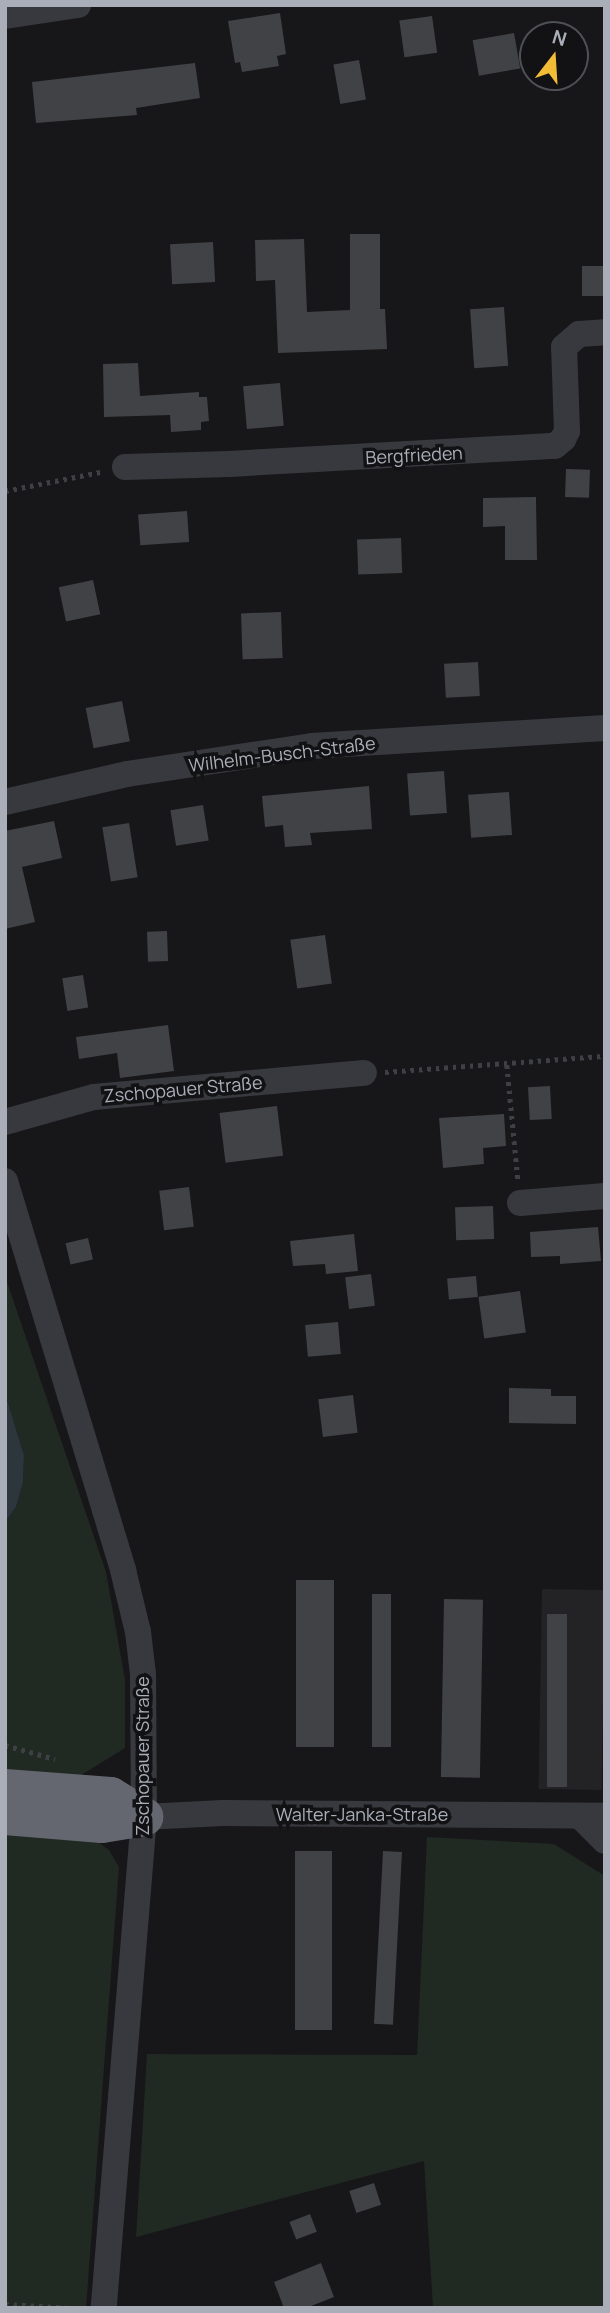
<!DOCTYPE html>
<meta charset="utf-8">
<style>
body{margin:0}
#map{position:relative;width:610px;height:2313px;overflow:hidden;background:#171719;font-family:Manrope,sans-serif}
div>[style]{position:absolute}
.built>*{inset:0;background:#232326;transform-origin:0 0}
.green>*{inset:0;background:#212923}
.water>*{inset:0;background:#2d353d}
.building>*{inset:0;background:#414246;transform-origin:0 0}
.path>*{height:4.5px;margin-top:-2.25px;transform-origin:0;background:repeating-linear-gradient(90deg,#3e4045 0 3.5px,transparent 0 8.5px)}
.minor>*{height:26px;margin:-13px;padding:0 13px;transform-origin:13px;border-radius:13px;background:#38393e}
.highway>*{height:38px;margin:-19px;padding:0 19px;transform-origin:19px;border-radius:19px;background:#64676f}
span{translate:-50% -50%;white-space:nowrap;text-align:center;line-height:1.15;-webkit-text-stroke:7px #121214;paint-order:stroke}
.street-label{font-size:18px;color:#a9aeb9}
.frame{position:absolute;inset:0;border:7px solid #a9aeb9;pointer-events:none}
.north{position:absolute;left:519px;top:21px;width:70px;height:70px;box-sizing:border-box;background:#121214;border:2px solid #4e5056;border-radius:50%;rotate:17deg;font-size:19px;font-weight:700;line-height:28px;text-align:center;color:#a9aeb9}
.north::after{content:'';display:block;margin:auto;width:24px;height:32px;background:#f2bc37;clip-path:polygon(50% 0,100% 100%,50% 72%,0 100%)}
</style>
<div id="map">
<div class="built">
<div style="left:542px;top:1589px;width:63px;height:200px;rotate:1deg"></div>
</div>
<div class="green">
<div style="clip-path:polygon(5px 1276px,106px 1572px,125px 1680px,125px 1748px,78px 1777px,5px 1773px,5px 1522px,16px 1507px,23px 1483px,24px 1455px,5px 1393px)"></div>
<div style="clip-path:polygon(5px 1834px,95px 1840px,109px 1850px,119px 1867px,86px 2308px,5px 2308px)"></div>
<div style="clip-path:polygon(427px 1837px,554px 1844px,605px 1876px,605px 2308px,433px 2308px,424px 2161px,136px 2237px,147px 2054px,417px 2055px)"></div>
</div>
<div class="water">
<div style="clip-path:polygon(5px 1393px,24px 1455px,23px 1483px,16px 1507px,5px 1522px)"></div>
</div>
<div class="building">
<div style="clip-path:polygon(280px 13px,286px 54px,277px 56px,279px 66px,242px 72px,240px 62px,235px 63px,228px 21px)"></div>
<div style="left:432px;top:16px;width:37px;height:33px;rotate:82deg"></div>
<div style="left:514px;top:33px;width:36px;height:42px;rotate:80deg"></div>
<div style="left:359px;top:60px;width:40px;height:26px;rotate:80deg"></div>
<div style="clip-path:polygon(195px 63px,200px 98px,136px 108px,137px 115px,36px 123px,32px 82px)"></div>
<div style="clip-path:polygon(350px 234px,380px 234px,380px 309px,385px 309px,387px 349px,278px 353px,275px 280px,256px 281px,255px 240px,304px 239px,307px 312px,350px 310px)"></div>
<div style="left:213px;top:242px;width:40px;height:43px;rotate:87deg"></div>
<div style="left:582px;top:266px;width:23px;height:30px"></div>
<div style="left:504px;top:307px;width:59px;height:34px;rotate:86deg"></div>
<div style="clip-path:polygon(138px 363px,140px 396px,199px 392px,199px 397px,207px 397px,209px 421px,201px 422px,201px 430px,171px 432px,170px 415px,104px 417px,103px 364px)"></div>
<div style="left:280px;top:383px;width:43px;height:37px;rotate:85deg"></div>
<div style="left:566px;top:469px;width:24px;height:28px;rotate:2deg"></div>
<div style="clip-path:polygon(536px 497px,537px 560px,505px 560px,505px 526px,483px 527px,483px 498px)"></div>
<div style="left:187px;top:511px;width:31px;height:49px;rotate:86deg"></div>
<div style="left:401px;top:538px;width:35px;height:44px;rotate:88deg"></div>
<div style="left:93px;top:580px;width:35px;height:35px;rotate:78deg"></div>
<div style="left:281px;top:612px;width:46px;height:40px;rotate:88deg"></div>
<div style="left:478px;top:662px;width:34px;height:34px;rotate:87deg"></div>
<div style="left:122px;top:701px;width:41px;height:37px;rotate:79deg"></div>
<div style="left:444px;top:771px;width:42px;height:37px;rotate:86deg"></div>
<div style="clip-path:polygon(369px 786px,372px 829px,310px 833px,312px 845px,285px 847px,283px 825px,265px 827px,262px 796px)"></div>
<div style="left:509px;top:792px;width:43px;height:41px;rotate:86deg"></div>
<div style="left:203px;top:805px;width:36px;height:33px;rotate:81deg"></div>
<div style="clip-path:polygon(54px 821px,62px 858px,22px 867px,35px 922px,5px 929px,5px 831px)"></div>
<div style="left:129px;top:823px;width:55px;height:27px;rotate:81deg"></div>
<div style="left:167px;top:931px;width:30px;height:20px;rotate:88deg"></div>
<div style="left:325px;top:935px;width:49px;height:35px;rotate:82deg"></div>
<div style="left:83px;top:975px;width:33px;height:21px;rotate:81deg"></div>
<div style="clip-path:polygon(168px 1025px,174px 1071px,120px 1078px,117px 1053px,79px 1059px,76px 1037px)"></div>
<div style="left:550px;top:1086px;width:33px;height:22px;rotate:87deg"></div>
<div style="left:277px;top:1106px;width:50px;height:58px;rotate:83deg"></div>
<div style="clip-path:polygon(504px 1114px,506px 1146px,483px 1148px,484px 1164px,443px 1168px,439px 1118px)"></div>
<div style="left:189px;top:1187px;width:40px;height:30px;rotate:83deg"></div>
<div style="left:493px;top:1206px;width:33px;height:38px;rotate:88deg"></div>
<div style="clip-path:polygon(598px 1227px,601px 1261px,560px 1264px,560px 1256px,531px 1257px,530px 1232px)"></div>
<div style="clip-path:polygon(354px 1234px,358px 1271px,326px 1274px,325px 1264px,293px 1266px,290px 1241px)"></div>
<div style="left:88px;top:1238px;width:22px;height:23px;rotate:77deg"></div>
<div style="left:371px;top:1274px;width:32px;height:26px;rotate:83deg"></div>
<div style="left:476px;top:1276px;width:21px;height:29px;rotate:85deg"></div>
<div style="left:520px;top:1291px;width:42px;height:42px;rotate:82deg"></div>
<div style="left:338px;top:1322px;width:32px;height:33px;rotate:85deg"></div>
<div style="clip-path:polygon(509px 1388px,551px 1389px,551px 1396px,576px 1396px,576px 1424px,509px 1423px)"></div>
<div style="left:353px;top:1395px;width:38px;height:35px;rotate:83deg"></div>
<div style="left:296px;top:1580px;width:38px;height:167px"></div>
<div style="left:372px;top:1594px;width:19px;height:153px"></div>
<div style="left:444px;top:1599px;width:39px;height:178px;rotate:1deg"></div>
<div style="left:547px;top:1614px;width:20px;height:173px"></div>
<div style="left:295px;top:1851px;width:37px;height:179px"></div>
<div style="left:383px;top:1851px;width:19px;height:173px;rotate:3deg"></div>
<div style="left:374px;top:2183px;width:23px;height:26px;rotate:72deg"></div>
<div style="left:310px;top:2214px;width:19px;height:22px;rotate:69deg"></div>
<div style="clip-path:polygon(321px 2263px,334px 2297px,306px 2308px,284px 2308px,274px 2282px)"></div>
</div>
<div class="path">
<div style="left:5px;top:491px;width:97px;rotate:-11.3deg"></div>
<div style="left:507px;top:1065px;width:115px;rotate:84.5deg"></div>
<div style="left:385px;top:1072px;width:221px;rotate:-4.2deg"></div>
<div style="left:5px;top:1745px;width:52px;rotate:15.6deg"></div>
<div style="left:5px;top:2304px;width:68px;rotate:3.4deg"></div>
</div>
<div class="minor">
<div style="left:5px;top:16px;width:74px;rotate:-8.6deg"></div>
<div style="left:125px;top:467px;width:104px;rotate:-1.7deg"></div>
<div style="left:229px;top:464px;width:326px;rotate:-3.2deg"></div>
<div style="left:555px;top:446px;width:11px;rotate:-41deg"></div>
<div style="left:563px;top:439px;width:9px;rotate:-63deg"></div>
<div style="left:567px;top:431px;width:84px;rotate:-92deg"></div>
<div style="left:564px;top:347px;width:20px;rotate:-41deg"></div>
<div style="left:579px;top:334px;width:26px;rotate:-4deg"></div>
<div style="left:5px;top:802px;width:125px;rotate:-12.9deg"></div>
<div style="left:127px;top:774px;width:187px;rotate:-8.6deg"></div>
<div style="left:312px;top:746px;width:294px;rotate:-3.5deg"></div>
<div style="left:5px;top:1122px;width:92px;rotate:-15.7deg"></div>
<div style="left:94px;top:1097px;width:271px;rotate:-5.1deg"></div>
<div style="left:5px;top:1181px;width:407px;rotate:73.1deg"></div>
<div style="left:123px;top:1570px;width:64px;rotate:76.4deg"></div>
<div style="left:138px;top:1632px;width:42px;rotate:83.2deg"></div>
<div style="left:143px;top:1674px;width:143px;rotate:89.6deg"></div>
<div style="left:144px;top:1817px;width:493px;rotate:94.7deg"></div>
<div style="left:520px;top:1203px;width:85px;rotate:-4.7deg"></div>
<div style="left:580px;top:1816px;width:35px;rotate:45deg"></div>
<div style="left:144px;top:1817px;width:79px;rotate:-2.9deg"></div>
<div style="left:223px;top:1813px;width:382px;rotate:0.4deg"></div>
</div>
<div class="highway">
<div style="left:5px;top:1788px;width:106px;rotate:4.3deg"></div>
<div style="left:111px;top:1796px;width:39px;rotate:32deg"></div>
<div style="left:5px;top:1816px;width:97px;rotate:4.7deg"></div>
<div style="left:102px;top:1824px;width:43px;rotate:-9.5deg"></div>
</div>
<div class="street-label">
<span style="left:414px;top:455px;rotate:-3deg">Bergfrieden</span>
<span style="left:282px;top:754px;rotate:-7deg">Wilhelm-Busch-Straße</span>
<span style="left:183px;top:1089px;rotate:-5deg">Zschopauer Straße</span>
<span style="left:142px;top:1756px;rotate:-90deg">Zschopauer Straße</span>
<span style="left:362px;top:1814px">Walter-Janka-Straße</span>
</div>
<div class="frame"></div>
<div class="north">N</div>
</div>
